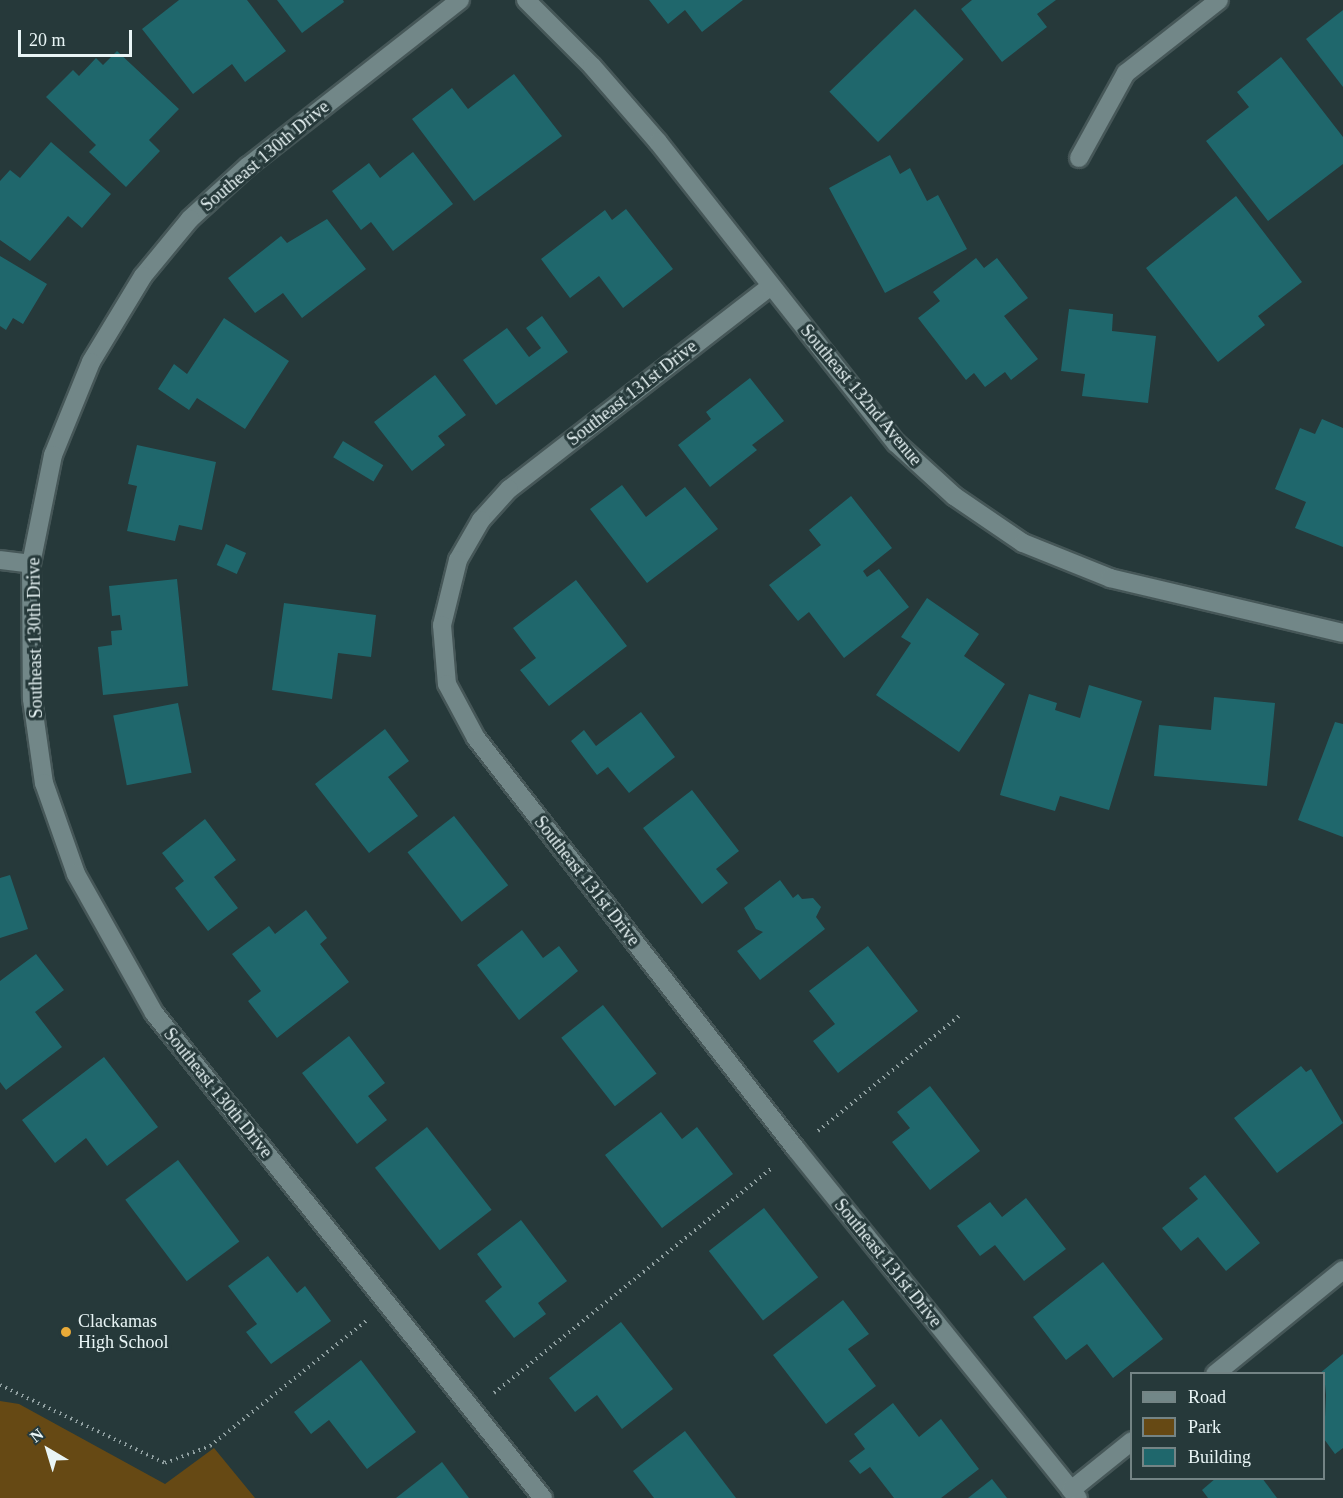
<!DOCTYPE html>
<style>
body{margin:0}
#map{position:relative;width:1343px;height:1498px;overflow:hidden;background:#26393a;font-family:"Times New Roman",serif}
div>[style]{position:absolute}
.green>*{inset:0;background:#664914}
.building>*{inset:0;background:#1f676c;transform-origin:0 0}
.path>*{height:4px;margin-top:-2px;transform-origin:0;background:repeating-linear-gradient(90deg,#90a0a1 0 1.5px,transparent 0 6px)}
.roads{filter:drop-shadow(2px 0 #465758) drop-shadow(-2px 0 #465758) drop-shadow(0 2px #465758) drop-shadow(0 -2px #465758)}
.street>*{height:18px;margin:-9px;padding:0 9px;transform-origin:9px;border-radius:9px;background:#728788}
.secondary>*{height:18px;margin:-9px;padding:0 9px;transform-origin:9px;border-radius:9px;background:#728788}
.dots>*{width:16px;height:16px;translate:-50% -50%;box-sizing:border-box;border:3px solid #26393a;border-radius:50%}
span{translate:-50% -50%;white-space:nowrap;text-align:center;line-height:1.15;-webkit-text-stroke:6px #26393a;paint-order:stroke}
.street-label{font-size:18px;color:#e9f5f6}
.poi-label{font-size:18px;color:#e9f5f6}
.left{translate:0 -50%;text-align:left}
.legend{position:absolute;left:1130px;top:1372px;width:195px;height:108px;box-sizing:border-box;background:#26393a;border:2px solid #748485;margin:0;padding:8px 10px;list-style:none;font-size:18px;color:#e9f5f6}
.legend li{display:flex;align-items:center;gap:12px;height:30px}
.legend b{width:30px;border:2px solid #748485}
.north{position:absolute;left:18px;top:1420px;width:60px;height:60px;-webkit-text-stroke:4px #26393a;paint-order:stroke;rotate:322deg;font-size:16px;font-weight:700;line-height:24px;text-align:center;color:#e9f5f6}
.north::after{content:'';display:block;margin:auto;width:21px;height:27px;background:#e9f5f6;clip-path:polygon(50% 0,100% 100%,50% 72%,0 100%)}
.scale{position:absolute;left:18px;top:30px;width:114px;height:27px;box-sizing:border-box;border:3px solid #e9f5f6;border-top:0;padding-left:8px;font-size:18px;line-height:21px;white-space:nowrap;color:#e9f5f6;-webkit-text-stroke:4px #26393a;paint-order:stroke}
</style>
<div id="map">
<div class="green">
<div style="clip-path:polygon(0 1401px,19px 1404px,165px 1484px,214px 1448px,255px 1498px,0 1498px)"></div>
</div>
<div class="building">
<div style="clip-path:polygon(179px 0,247px 0,286px 51px,245px 82px,232px 64px,193px 94px,142px 29px)"></div>
<div style="clip-path:polygon(277px 0,343px 0,344px 2px,302px 33px)"></div>
<div style="clip-path:polygon(649px 0,743px 0,702px 32px,685px 10px,668px 24px)"></div>
<div style="clip-path:polygon(972px 0,1056px 0,1037px 14px,1047px 27px,1002px 62px,961px 9px)"></div>
<div style="left:915px;top:9px;width:70px;height:119px;rotate:46deg"></div>
<div style="clip-path:polygon(1343px 10px,1343px 87px,1306px 39px)"></div>
<div style="clip-path:polygon(117px 51px,179px 109px,149px 140px,160px 151px,126px 187px,89px 152px,96px 145px,46px 97px,73px 70px,79px 76px,96px 58px,103px 65px)"></div>
<div style="clip-path:polygon(1281px 57px,1343px 137px,1343px 164px,1268px 221px,1206px 141px,1249px 107px,1237px 92px)"></div>
<div style="clip-path:polygon(514px 74px,562px 136px,474px 201px,412px 119px,452px 88px,468px 109px)"></div>
<div style="clip-path:polygon(51px 142px,111px 194px,82px 228px,68px 216px,30px 261px,0 240px,0 181px,10px 170px,20px 178px)"></div>
<div style="clip-path:polygon(413px 152px,453px 204px,393px 251px,371px 222px,361px 230px,332px 191px,369px 163px,380px 178px)"></div>
<div style="clip-path:polygon(890px 155px,900px 174px,910px 168px,927px 201px,938px 195px,967px 249px,885px 293px,829px 188px)"></div>
<div style="clip-path:polygon(1236px 196px,1302px 282px,1258px 316px,1265px 325px,1218px 362px,1146px 268px)"></div>
<div style="clip-path:polygon(626px 209px,673px 269px,623px 308px,599px 276px,570px 298px,541px 259px,605px 210px,612px 220px)"></div>
<div style="clip-path:polygon(327px 219px,366px 269px,302px 318px,283px 293px,255px 313px,228px 278px,281px 236px,287px 243px)"></div>
<div style="clip-path:polygon(0 256px,47px 284px,23px 324px,13px 318px,6px 330px,0 326px)"></div>
<div style="clip-path:polygon(976px 258px,984px 268px,997px 258px,1028px 298px,1004px 316px,1038px 359px,1011px 380px,1005px 372px,985px 387px,974px 373px,966px 380px,918px 318px,940px 301px,933px 292px)"></div>
<div style="clip-path:polygon(1069px 309px,1113px 314px,1112px 331px,1156px 336px,1148px 403px,1082px 396px,1085px 374px,1061px 371px)"></div>
<div style="clip-path:polygon(542px 316px,568px 352px,496px 405px,463px 360px,507px 328px,529px 357px,541px 348px,526px 328px)"></div>
<div style="clip-path:polygon(224px 318px,289px 361px,245px 429px,197px 398px,189px 410px,158px 389px,174px 364px,187px 374px)"></div>
<div style="clip-path:polygon(435px 375px,466px 415px,438px 436px,445px 445px,412px 471px,374px 422px)"></div>
<div style="clip-path:polygon(750px 378px,784px 421px,752px 445px,757px 450px,710px 487px,678px 445px,711px 419px,706px 412px)"></div>
<div style="clip-path:polygon(1322px 419px,1343px 428px,1343px 547px,1295px 528px,1306px 502px,1275px 489px,1300px 428px,1315px 434px)"></div>
<div style="left:343px;top:441px;width:47px;height:19px;rotate:31deg"></div>
<div style="clip-path:polygon(137px 445px,216px 462px,202px 530px,179px 525px,175px 541px,127px 531px,137px 486px,128px 484px)"></div>
<div style="clip-path:polygon(622px 485px,646px 517px,685px 487px,718px 529px,647px 583px,590px 509px)"></div>
<div style="clip-path:polygon(851px 496px,892px 548px,863px 571px,867px 577px,879px 569px,909px 607px,844px 658px,809px 612px,798px 621px,769px 585px,821px 545px,809px 530px)"></div>
<div style="left:226px;top:544px;width:22px;height:23px;rotate:24deg"></div>
<div style="clip-path:polygon(177px 579px,188px 686px,103px 695px,98px 647px,112px 645px,111px 631px,122px 630px,120px 615px,112px 616px,109px 586px)"></div>
<div style="clip-path:polygon(576px 580px,627px 646px,549px 706px,520px 670px,536px 658px,513px 628px)"></div>
<div style="clip-path:polygon(927px 598px,979px 634px,964px 656px,1005px 684px,959px 752px,876px 695px,911px 643px,901px 637px)"></div>
<div style="clip-path:polygon(284px 603px,376px 615px,371px 657px,338px 653px,332px 699px,272px 690px)"></div>
<div style="clip-path:polygon(1089px 685px,1142px 701px,1109px 810px,1060px 796px,1055px 811px,1000px 795px,1029px 694px,1057px 703px,1055px 710px,1080px 718px)"></div>
<div style="clip-path:polygon(1214px 697px,1275px 703px,1267px 786px,1154px 776px,1159px 725px,1211px 730px)"></div>
<div style="left:178px;top:703px;width:71px;height:66px;rotate:79deg"></div>
<div style="clip-path:polygon(641px 712px,675px 757px,629px 793px,608px 767px,597px 775px,571px 741px,584px 730px,596px 746px)"></div>
<div style="clip-path:polygon(1335px 722px,1343px 724px,1343px 837px,1298px 820px)"></div>
<div style="clip-path:polygon(385px 729px,409px 761px,388px 777px,418px 816px,369px 853px,315px 784px)"></div>
<div style="clip-path:polygon(692px 790px,739px 851px,716px 869px,728px 883px,702px 904px,643px 828px)"></div>
<div style="left:454px;top:816px;width:88px;height:59px;rotate:52deg"></div>
<div style="clip-path:polygon(205px 819px,236px 860px,214px 877px,238px 908px,208px 931px,175px 888px,184px 881px,162px 853px)"></div>
<div style="clip-path:polygon(10px 875px,28px 929px,0 938px,0 878px)"></div>
<div style="clip-path:polygon(780px 880px,793px 898px,798px 894px,802px 899px,813px 898px,821px 907px,816px 917px,825px 929px,760px 980px,737px 951px,763px 932px,756px 929px,744px 908px)"></div>
<div style="clip-path:polygon(306px 910px,327px 938px,320px 944px,349px 982px,277px 1038px,248px 1001px,261px 991px,232px 954px,269px 926px,275px 934px)"></div>
<div style="clip-path:polygon(522px 930px,543px 958px,559px 946px,578px 971px,519px 1020px,477px 965px)"></div>
<div style="clip-path:polygon(868px 946px,918px 1011px,838px 1073px,813px 1041px,835px 1024px,809px 991px)"></div>
<div style="clip-path:polygon(36px 954px,64px 990px,35px 1012px,62px 1047px,6px 1090px,0 1082px,0 981px)"></div>
<div style="left:603px;top:1005px;width:87px;height:53px;rotate:52deg"></div>
<div style="clip-path:polygon(349px 1036px,385px 1083px,368px 1096px,387px 1120px,357px 1144px,302px 1073px)"></div>
<div style="clip-path:polygon(104px 1057px,158px 1127px,107px 1166px,86px 1138px,55px 1163px,22px 1120px)"></div>
<div style="clip-path:polygon(1301px 1066px,1306px 1072px,1311px 1069px,1343px 1123px,1277px 1173px,1234px 1118px)"></div>
<div style="clip-path:polygon(930px 1086px,980px 1151px,930px 1190px,892px 1142px,910px 1128px,897px 1112px)"></div>
<div style="clip-path:polygon(661px 1112px,682px 1139px,697px 1127px,733px 1174px,662px 1228px,605px 1155px)"></div>
<div style="left:427px;top:1127px;width:105px;height:66px;rotate:52deg"></div>
<div style="left:178px;top:1160px;width:102px;height:66px;rotate:53deg"></div>
<div style="clip-path:polygon(1205px 1175px,1260px 1243px,1226px 1271px,1198px 1237px,1181px 1251px,1162px 1228px,1198px 1199px,1189px 1188px)"></div>
<div style="clip-path:polygon(1026px 1198px,1066px 1249px,1024px 1281px,995px 1245px,980px 1256px,957px 1226px,990px 1202px,1002px 1217px)"></div>
<div style="left:764px;top:1208px;width:88px;height:70px;rotate:52deg"></div>
<div style="clip-path:polygon(521px 1220px,567px 1281px,538px 1303px,546px 1314px,514px 1338px,485px 1301px,502px 1287px,477px 1254px)"></div>
<div style="clip-path:polygon(268px 1256px,297px 1293px,305px 1286px,331px 1321px,271px 1364px,246px 1332px,257px 1324px,228px 1286px)"></div>
<div style="clip-path:polygon(1103px 1262px,1163px 1339px,1113px 1378px,1087px 1344px,1066px 1360px,1033px 1317px)"></div>
<div style="clip-path:polygon(843px 1300px,869px 1334px,848px 1349px,876px 1386px,826px 1424px,773px 1355px)"></div>
<div style="clip-path:polygon(621px 1322px,673px 1389px,622px 1429px,597px 1395px,575px 1412px,549px 1378px)"></div>
<div style="clip-path:polygon(1343px 1354px,1343px 1448px,1335px 1454px,1324px 1439px,1326px 1395px,1324px 1374px,1319px 1374px)"></div>
<div style="clip-path:polygon(361px 1360px,416px 1432px,367px 1469px,329px 1420px,311px 1434px,294px 1412px)"></div>
<div style="clip-path:polygon(893px 1403px,919px 1437px,941px 1419px,979px 1469px,941px 1498px,894px 1498px,870px 1467px,860px 1474px,849px 1461px,865px 1449px,854px 1434px)"></div>
<div style="clip-path:polygon(685px 1431px,736px 1498px,654px 1498px,633px 1471px)"></div>
<div style="clip-path:polygon(442px 1462px,469px 1498px,396px 1498px)"></div>
<div style="clip-path:polygon(1216px 1478px,1262px 1478px,1277px 1498px,1208px 1498px,1202px 1490px)"></div>
<div style="clip-path:polygon(992px 1479px,1007px 1498px,968px 1498px)"></div>
</div>
<div class="path">
<div style="left:818px;top:1131px;width:183px;rotate:-39.2deg"></div>
<div style="left:0;top:1385px;width:183px;rotate:25.3deg"></div>
<div style="left:165px;top:1463px;width:48px;rotate:-20.7deg"></div>
<div style="left:210px;top:1446px;width:200px;rotate:-38.7deg"></div>
<div style="left:494px;top:1393px;width:359px;rotate:-39deg"></div>
</div>
<div class="roads">
<div class="street">
<div style="left:460px;top:0;width:269px;rotate:141.9deg"></div>
<div style="left:248px;top:166px;width:79px;rotate:137.6deg"></div>
<div style="left:190px;top:219px;width:74px;rotate:129.5deg"></div>
<div style="left:143px;top:276px;width:100px;rotate:121.2deg"></div>
<div style="left:91px;top:362px;width:100px;rotate:112.2deg"></div>
<div style="left:53px;top:455px;width:111px;rotate:101.4deg"></div>
<div style="left:31px;top:564px;width:135px;rotate:89.6deg"></div>
<div style="left:32px;top:699px;width:85px;rotate:81.9deg"></div>
<div style="left:44px;top:783px;width:96px;rotate:70.6deg"></div>
<div style="left:76px;top:874px;width:159px;rotate:60.7deg"></div>
<div style="left:154px;top:1013px;width:622px;rotate:51.27deg"></div>
<div style="left:1079px;top:158px;width:97px;rotate:-61.1deg"></div>
<div style="left:1126px;top:73px;width:118px;rotate:-38.1deg"></div>
<div style="left:771px;top:286px;width:331px;rotate:142.2deg"></div>
<div style="left:509px;top:489px;width:42px;rotate:132.1deg"></div>
<div style="left:481px;top:520px;width:46px;rotate:119.9deg"></div>
<div style="left:458px;top:560px;width:67px;rotate:103.8deg"></div>
<div style="left:442px;top:625px;width:59px;rotate:85.2deg"></div>
<div style="left:447px;top:684px;width:61px;rotate:61.8deg"></div>
<div style="left:476px;top:738px;width:521px;rotate:52.1deg"></div>
<div style="left:796px;top:1149px;width:449px;rotate:51.1deg"></div>
<div style="left:0;top:560px;width:31px;rotate:7deg"></div>
<div style="left:1215px;top:1374px;width:165px;rotate:-39.1deg"></div>
<div style="left:1071px;top:1490px;width:78px;rotate:-38.8deg"></div>
</div>
<div class="secondary">
<div style="left:526px;top:0;width:93px;rotate:45deg"></div>
<div style="left:592px;top:66px;width:101px;rotate:49deg"></div>
<div style="left:658px;top:142px;width:384px;rotate:51.7deg"></div>
<div style="left:896px;top:443px;width:79px;rotate:42.4deg"></div>
<div style="left:954px;top:496px;width:83px;rotate:34.3deg"></div>
<div style="left:1023px;top:543px;width:94px;rotate:21.9deg"></div>
<div style="left:1110px;top:578px;width:239px;rotate:13.3deg"></div>
</div>
</div>
<div class="dots">
<div style="left:66px;top:1332px;background:#e9ab38"></div>
</div>
<div class="street-label">
<span style="left:265px;top:156px;rotate:-40deg">Southeast 130th Drive</span>
<span style="left:632px;top:393px;rotate:-38deg">Southeast 131st Drive</span>
<span style="left:861px;top:395px;rotate:50deg">Southeast 132nd Avenue</span>
<span style="left:35px;top:638px;rotate:-91deg">Southeast 130th Drive</span>
<span style="left:587px;top:881px;rotate:52deg">Southeast 131st Drive</span>
<span style="left:218px;top:1093px;rotate:51deg">Southeast 130th Drive</span>
<span style="left:888px;top:1263px;rotate:51deg">Southeast 131st Drive</span>
</div>
<div class="poi-label">
<span class="left" style="left:78px;top:1332px">Clackamas<br>High School</span>
</div>
<ul class="legend">
<li><b style="height:8px;background:#728788"></b>Road</li>
<li><b style="height:16px;background:#664914"></b>Park</li>
<li><b style="height:16px;background:#1f676c"></b>Building</li>
</ul>
<div class="north">N</div>
<div class="scale">20 m</div>
</div>
